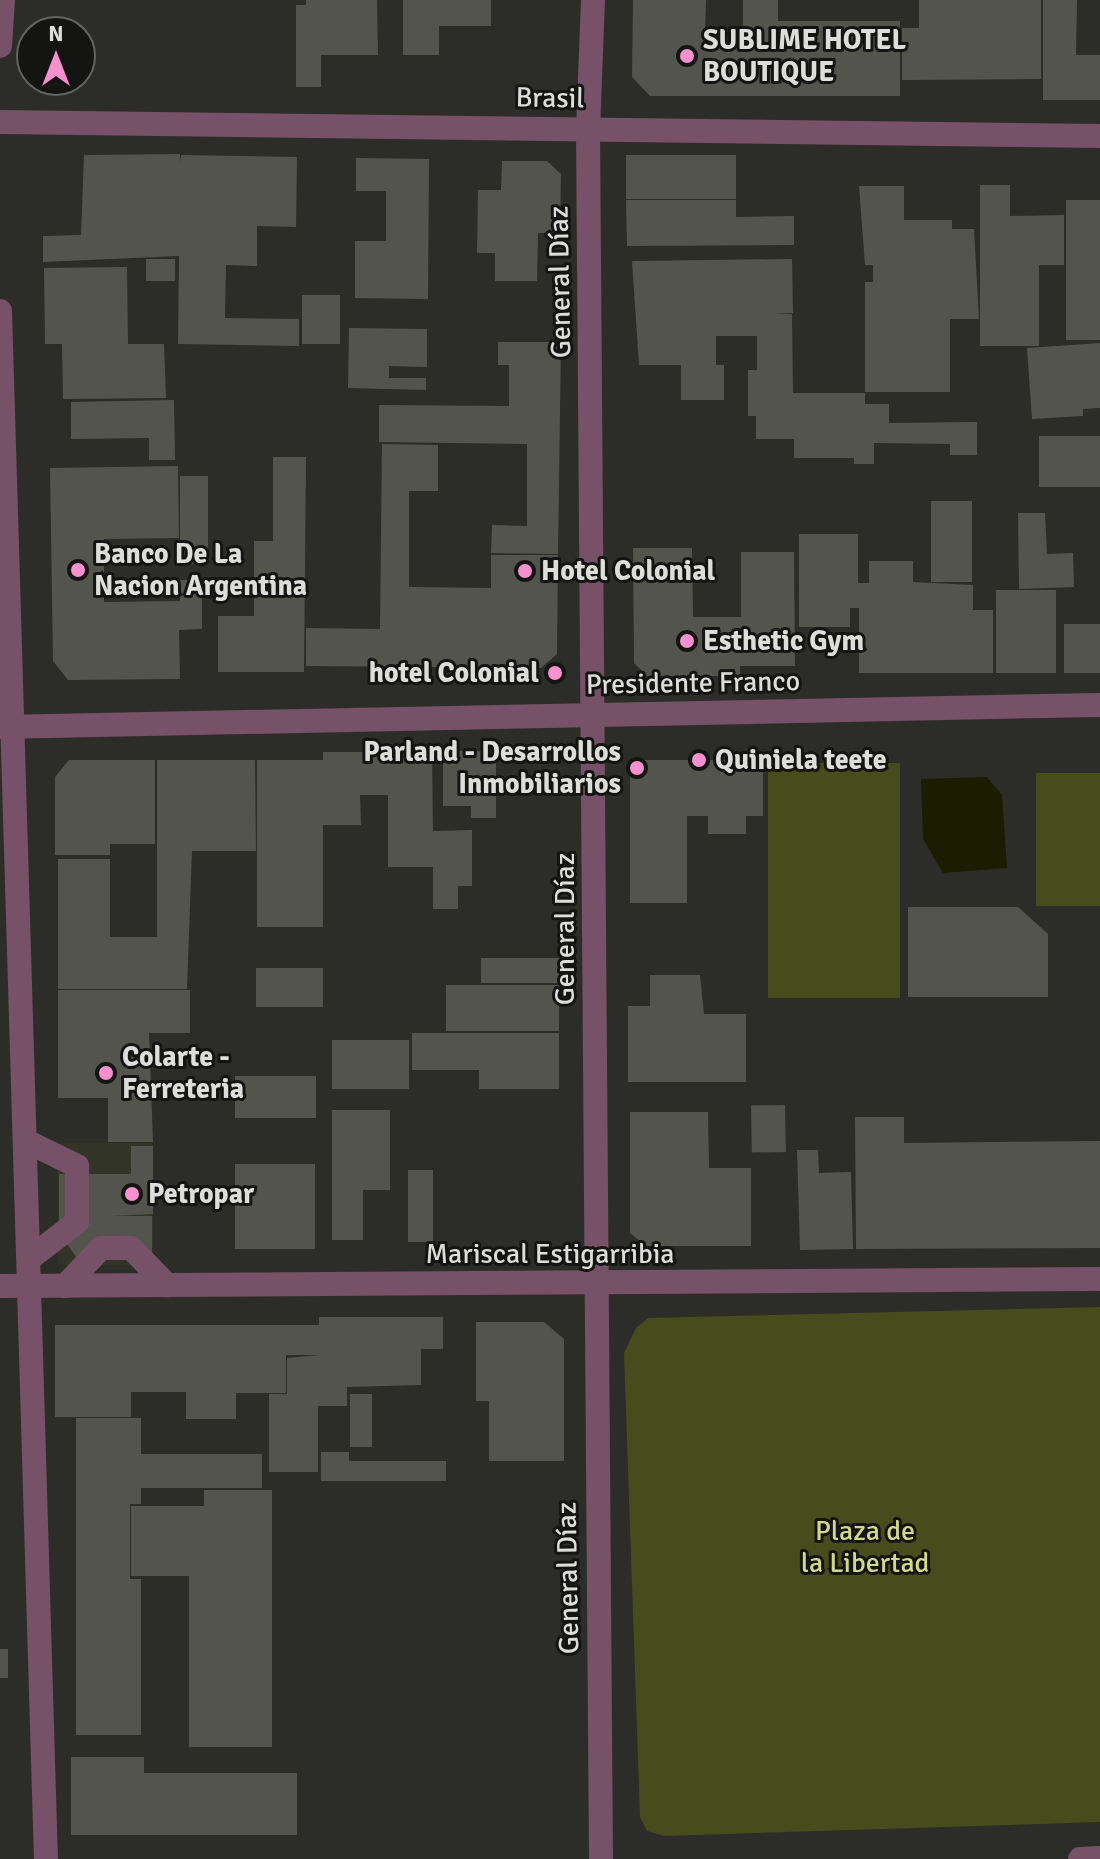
<!DOCTYPE html>
<meta charset="utf-8">
<style>
body{margin:0}
#map{position:relative;width:1100px;height:1859px;overflow:hidden;background:#2c2d28;font-family:Signika,sans-serif}
div>[style]{position:absolute}
.built>*{inset:0;background:#323428;transform-origin:0 0}
.green>*{inset:0;background:#474c1c;transform-origin:0 0}
.water>*{inset:0;background:#1b1d00}
.building>*{inset:0;background:#53544e;transform-origin:0 0}
.minor>*{height:24px;margin:-12px;padding:0 12px;transform-origin:12px;border-radius:12px;background:#765167}
.dots>*{width:22px;height:22px;translate:-50% -50%;box-sizing:border-box;border:4px solid #141512;border-radius:50%}
span{translate:-50% -50%;white-space:nowrap;text-align:center;line-height:1.15;-webkit-text-stroke:6px #141512;paint-order:stroke}
.poi-label{font-size:28px;color:#dddedb;font-weight:700}
.left{translate:0 -50%;text-align:left}
.right{translate:-100% -50%;text-align:right}
.street-label{font-size:28px;color:#dddedb}
.park-label{font-size:28px;color:#d0da8d}
.north{position:absolute;left:16px;top:16px;width:80px;height:80px;box-sizing:border-box;background:#141512;border:2px solid #646562;border-radius:50%;rotate:0deg;font-size:22px;font-weight:700;line-height:32px;text-align:center;color:#dddedb}
.north::after{content:'';display:block;margin:auto;width:28px;height:36px;background:#f790ce;clip-path:polygon(50% 0,100% 100%,50% 72%,0 100%)}
</style>
<div id="map">
<div class="built">
<div style="left:58px;top:1143px;width:95px;height:122px"></div>
</div>
<div class="green">
<div style="left:900px;top:763px;width:235px;height:132px;rotate:90deg"></div>
<div style="left:1100px;top:773px;width:133px;height:64px;rotate:90deg"></div>
<div style="clip-path:polygon(1100px 1307px,1100px 1822px,664px 1836px,647px 1831px,640px 1817px,624px 1353px,636px 1328px,648px 1318px)"></div>
</div>
<div class="water">
<div style="clip-path:polygon(987px 777px,1002px 795px,1007px 868px,943px 873px,923px 839px,921px 779px)"></div>
</div>
<div class="building">
<div style="clip-path:polygon(306px 0,377px 0,378px 55px,321px 55px,321px 87px,296px 87px,296px 5px,306px 5px)"></div>
<div style="clip-path:polygon(403px 0,491px 0,491px 26px,439px 26px,439px 55px,403px 55px)"></div>
<div style="clip-path:polygon(633px 0,706px 0,705px 35px,743px 35px,743px 0,778px 0,778px 21px,900px 21px,900px 96px,650px 96px,632px 77px)"></div>
<div style="clip-path:polygon(919px 0,1041px 0,1041px 79px,902px 80px,902px 28px,919px 28px)"></div>
<div style="clip-path:polygon(1043px 0,1077px 0,1076px 55px,1100px 55px,1100px 100px,1043px 100px)"></div>
<div style="clip-path:polygon(180px 154px,180px 163px,181px 155px,297px 157px,296px 227px,257px 226px,257px 266px,226px 265px,225px 318px,299px 319px,299px 346px,178px 344px,179px 256px,43px 262px,43px 236px,81px 235px,84px 155px)"></div>
<div style="left:626px;top:155px;width:110px;height:44px"></div>
<div style="clip-path:polygon(356px 158px,429px 159px,428px 299px,355px 298px,355px 241px,386px 241px,386px 191px,356px 191px)"></div>
<div style="clip-path:polygon(502px 161px,547px 161px,561px 174px,560px 233px,538px 233px,537px 281px,495px 281px,495px 253px,477px 253px,478px 190px,501px 190px)"></div>
<div style="clip-path:polygon(980px 185px,1010px 185px,1010px 216px,1064px 215px,1064px 265px,1039px 265px,1039px 346px,980px 346px)"></div>
<div style="clip-path:polygon(859px 186px,904px 186px,904px 220px,952px 220px,952px 229px,974px 229px,979px 319px,950px 319px,950px 392px,865px 392px,865px 282px,873px 282px,873px 265px,865px 265px)"></div>
<div style="clip-path:polygon(626px 200px,736px 200px,736px 217px,794px 216px,794px 245px,627px 246px)"></div>
<div style="left:1066px;top:200px;width:34px;height:140px"></div>
<div style="left:146px;top:259px;width:29px;height:22px"></div>
<div style="clip-path:polygon(792px 259px,793px 313px,775px 314px,792px 314px,793px 393px,865px 393px,865px 404px,889px 404px,889px 423px,977px 422px,977px 455px,950px 455px,950px 444px,874px 443px,874px 464px,854px 464px,854px 458px,794px 458px,794px 439px,756px 439px,756px 416px,748px 416px,748px 370px,757px 370px,757px 336px,716px 336px,716px 365px,724px 365px,724px 400px,681px 400px,681px 365px,639px 365px,632px 261px)"></div>
<div style="clip-path:polygon(127px 267px,128px 344px,164px 344px,166px 398px,63px 399px,62px 344px,45px 344px,44px 268px)"></div>
<div style="left:302px;top:295px;width:38px;height:49px"></div>
<div style="clip-path:polygon(349px 328px,427px 329px,427px 367px,389px 366px,389px 378px,426px 378px,426px 390px,348px 388px)"></div>
<div style="clip-path:polygon(498px 342px,561px 342px,558px 554px,491px 553px,492px 525px,527px 526px,527px 444px,379px 442px,379px 405px,509px 406px,509px 365px,498px 365px)"></div>
<div style="clip-path:polygon(1100px 343px,1100px 408px,1083px 409px,1083px 416px,1032px 419px,1027px 348px)"></div>
<div style="clip-path:polygon(174px 400px,175px 460px,149px 460px,149px 438px,71px 439px,71px 402px)"></div>
<div style="left:1100px;top:436px;width:51px;height:61px;rotate:90deg"></div>
<div style="clip-path:polygon(382px 444px,438px 445px,438px 491px,409px 491px,409px 587px,491px 588px,491px 555px,558px 555px,557px 654px,541px 668px,306px 666px,306px 628px,380px 629px)"></div>
<div style="clip-path:polygon(273px 457px,306px 457px,304px 672px,218px 672px,218px 616px,254px 616px,254px 541px,273px 541px)"></div>
<div style="clip-path:polygon(178px 466px,179px 538px,104px 539px,104px 602px,180px 601px,180px 580px,202px 580px,202px 629px,179px 630px,180px 679px,68px 680px,53px 661px,50px 468px)"></div>
<div style="left:180px;top:476px;width:28px;height:88px"></div>
<div style="left:931px;top:501px;width:41px;height:81px"></div>
<div style="clip-path:polygon(1018px 513px,1045px 513px,1047px 554px,1073px 553px,1074px 587px,1019px 589px)"></div>
<div style="clip-path:polygon(799px 534px,858px 534px,858px 583px,869px 583px,869px 561px,913px 561px,913px 582px,973px 585px,973px 610px,993px 610px,993px 673px,859px 673px,859px 608px,850px 608px,850px 627px,799px 627px)"></div>
<div style="clip-path:polygon(633px 548px,692px 548px,693px 617px,741px 617px,741px 552px,794px 552px,795px 666px,740px 666px,740px 676px,647px 676px,634px 663px)"></div>
<div style="left:996px;top:590px;width:60px;height:83px"></div>
<div style="left:1064px;top:624px;width:36px;height:49px"></div>
<div style="clip-path:polygon(443px 751px,496px 751px,496px 818px,471px 818px,471px 806px,443px 806px)"></div>
<div style="clip-path:polygon(323px 752px,432px 752px,433px 831px,472px 830px,472px 886px,458px 886px,458px 909px,433px 909px,433px 867px,388px 867px,388px 795px,360px 795px,361px 825px,323px 825px,323px 927px,257px 927px,257px 760px,323px 760px)"></div>
<div style="clip-path:polygon(69px 760px,155px 760px,155px 844px,110px 844px,110px 855px,55px 855px,55px 777px)"></div>
<div style="clip-path:polygon(157px 760px,255px 760px,256px 851px,192px 851px,187px 989px,58px 989px,58px 859px,110px 859px,110px 937px,157px 937px)"></div>
<div style="clip-path:polygon(644px 760px,763px 760px,763px 816px,746px 816px,746px 834px,708px 834px,708px 816px,687px 816px,687px 903px,630px 903px,630px 775px)"></div>
<div style="clip-path:polygon(908px 907px,1018px 907px,1048px 934px,1048px 997px,908px 997px)"></div>
<div style="left:481px;top:958px;width:78px;height:25px"></div>
<div style="left:256px;top:968px;width:67px;height:39px"></div>
<div style="clip-path:polygon(650px 975px,700px 975px,704px 1014px,746px 1014px,746px 1082px,628px 1082px,628px 1006px,650px 1006px)"></div>
<div style="left:446px;top:985px;width:113px;height:46px"></div>
<div style="clip-path:polygon(58px 990px,190px 990px,190px 1033px,149px 1033px,153px 1142px,108px 1142px,108px 1098px,58px 1098px)"></div>
<div style="clip-path:polygon(412px 1033px,559px 1033px,559px 1089px,479px 1089px,479px 1070px,412px 1070px)"></div>
<div style="left:332px;top:1040px;width:77px;height:49px"></div>
<div style="left:235px;top:1076px;width:81px;height:42px"></div>
<div style="left:785px;top:1105px;width:47px;height:34px;rotate:89deg"></div>
<div style="clip-path:polygon(332px 1110px,390px 1110px,390px 1190px,363px 1190px,363px 1240px,332px 1240px)"></div>
<div style="clip-path:polygon(630px 1112px,708px 1112px,709px 1168px,751px 1168px,751px 1246px,646px 1246px,630px 1233px)"></div>
<div style="clip-path:polygon(855px 1117px,904px 1117px,904px 1143px,1100px 1141px,1100px 1248px,856px 1249px)"></div>
<div style="clip-path:polygon(131px 1146px,153px 1146px,153px 1214px,112px 1216px,152px 1216px,152px 1260px,78px 1260px,59px 1232px,59px 1174px,131px 1174px)"></div>
<div style="clip-path:polygon(797px 1150px,818px 1150px,819px 1173px,851px 1172px,853px 1249px,800px 1250px)"></div>
<div style="left:235px;top:1164px;width:80px;height:85px"></div>
<div style="left:408px;top:1170px;width:25px;height:72px"></div>
<div style="clip-path:polygon(319px 1317px,443px 1317px,443px 1349px,421px 1349px,421px 1385px,347px 1387px,347px 1406px,318px 1406px,318px 1472px,269px 1472px,269px 1394px,287px 1394px,287px 1358px,319px 1355px,286px 1355px,286px 1393px,236px 1393px,236px 1419px,186px 1419px,186px 1392px,131px 1392px,131px 1417px,55px 1417px,55px 1325px,319px 1325px)"></div>
<div style="clip-path:polygon(476px 1322px,544px 1322px,564px 1339px,564px 1461px,489px 1461px,489px 1401px,476px 1401px)"></div>
<div style="left:350px;top:1394px;width:22px;height:53px"></div>
<div style="clip-path:polygon(76px 1418px,141px 1418px,141px 1454px,262px 1454px,262px 1488px,141px 1488px,141px 1504px,130px 1504px,130px 1579px,141px 1579px,141px 1735px,76px 1735px)"></div>
<div style="clip-path:polygon(321px 1452px,349px 1452px,349px 1461px,446px 1461px,446px 1481px,321px 1481px)"></div>
<div style="clip-path:polygon(204px 1490px,272px 1490px,272px 1747px,189px 1747px,189px 1576px,131px 1576px,131px 1506px,204px 1506px)"></div>
<div style="left:0;top:1649px;width:8px;height:29px"></div>
<div style="clip-path:polygon(71px 1757px,144px 1757px,144px 1773px,297px 1773px,297px 1835px,71px 1835px)"></div>
</div>
<div class="minor">
<div style="left:593px;top:0;width:128px;rotate:92.2deg"></div>
<div style="left:588px;top:128px;width:1731px;rotate:89.57deg"></div>
<div style="left:0;top:46px;width:46px;rotate:-86.3deg"></div>
<div style="left:0;top:122px;width:1100px;rotate:0.73deg"></div>
<div style="left:0;top:311px;width:1549px;rotate:88.3deg"></div>
<div style="left:0;top:727px;width:1100px;rotate:-1.15deg"></div>
<div style="left:26px;top:1141px;width:57px;rotate:26.1deg"></div>
<div style="left:77px;top:1166px;width:56px;rotate:90deg"></div>
<div style="left:77px;top:1222px;width:59px;rotate:142.5deg"></div>
<div style="left:0;top:1286px;width:1100px;rotate:-0.36deg"></div>
<div style="left:65px;top:1286px;width:52px;rotate:-46.5deg"></div>
<div style="left:101px;top:1248px;width:30px"></div>
<div style="left:131px;top:1248px;width:52px;rotate:45.8deg"></div>
<div style="left:1080px;top:1859px;width:20px;rotate:-3deg"></div>
</div>
<div class="dots">
<div style="left:687px;top:56px;background:#f790ce"></div>
<div style="left:78px;top:570px;background:#f790ce"></div>
<div style="left:525px;top:571px;background:#f790ce"></div>
<div style="left:687px;top:641px;background:#f790ce"></div>
<div style="left:555px;top:673px;background:#f790ce"></div>
<div style="left:699px;top:760px;background:#f790ce"></div>
<div style="left:637px;top:768px;background:#f790ce"></div>
<div style="left:106px;top:1073px;background:#f790ce"></div>
<div style="left:132px;top:1194px;background:#f790ce"></div>
</div>
<div class="poi-label">
<span class="left" style="left:703px;top:56px">SUBLIME HOTEL<br>BOUTIQUE</span>
<span class="left" style="left:94px;top:570px">Banco De La<br>Nacion Argentina</span>
<span class="left" style="left:541px;top:571px">Hotel Colonial</span>
<span class="left" style="left:703px;top:641px">Esthetic Gym</span>
<span class="right" style="left:539px;top:673px">hotel Colonial</span>
<span class="right" style="left:621px;top:768px">Parland - Desarrollos<br>Inmobiliarios</span>
<span class="left" style="left:715px;top:760px">Quiniela teete</span>
<span class="left" style="left:122px;top:1073px">Colarte -<br>Ferreteria</span>
<span class="left" style="left:148px;top:1194px">Petropar</span>
</div>
<div class="street-label">
<span style="left:550px;top:98px;rotate:1deg">Brasil</span>
<span style="left:560px;top:282px;rotate:-91deg">General Díaz</span>
<span style="left:693px;top:683px;rotate:-1deg">Presidente Franco</span>
<span style="left:565px;top:929px;rotate:-90deg">General Díaz</span>
<span style="left:550px;top:1254px">Mariscal Estigarribia</span>
<span style="left:568px;top:1578px;rotate:-91deg">General Díaz</span>
</div>
<div class="park-label">
<span style="left:865px;top:1547px">Plaza de<br>la Libertad</span>
</div>
<div class="north">N</div>
</div>
